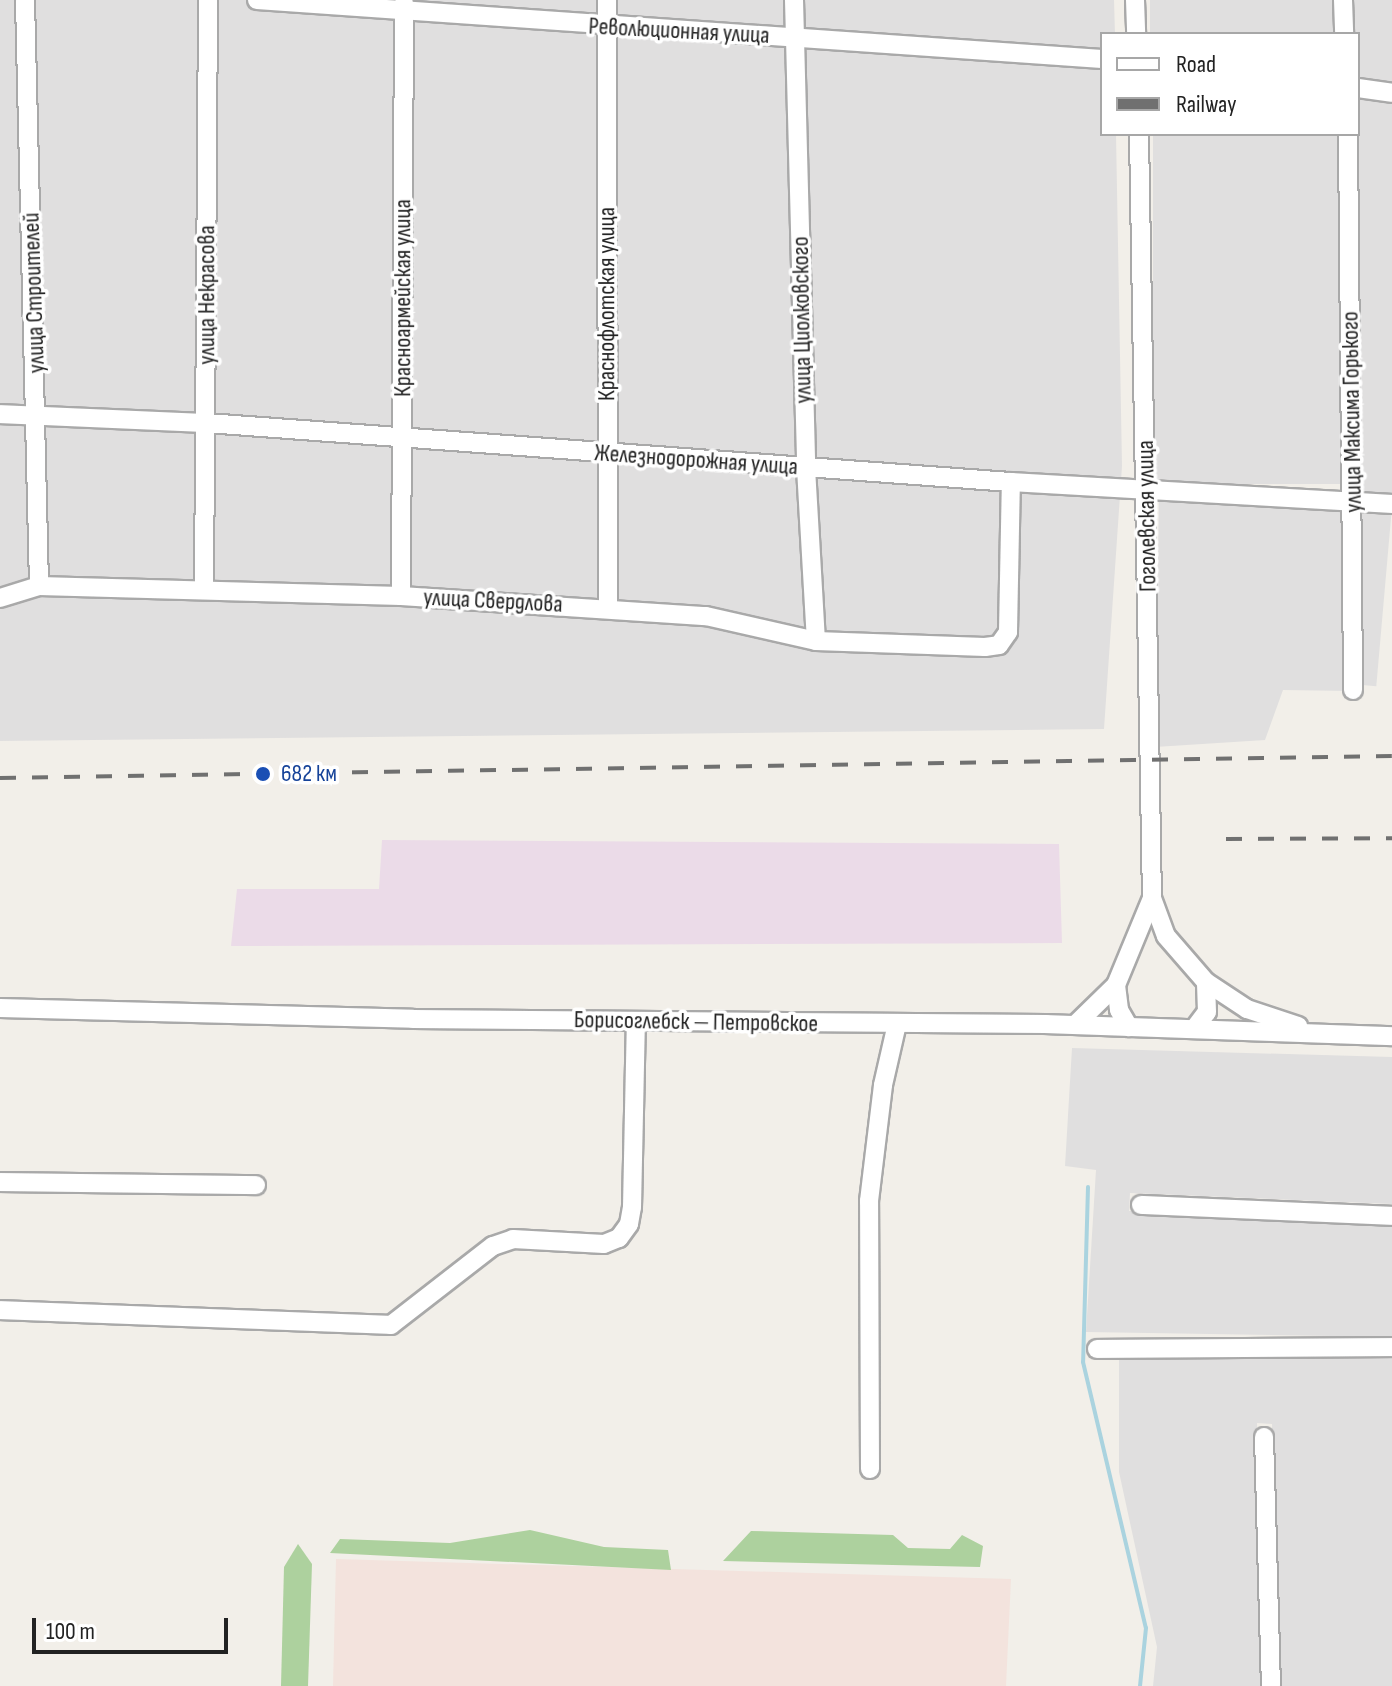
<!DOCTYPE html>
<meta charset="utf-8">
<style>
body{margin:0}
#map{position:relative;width:1392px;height:1686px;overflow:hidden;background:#f2efe9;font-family:"Sofia Sans Condensed",sans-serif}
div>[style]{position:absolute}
.residential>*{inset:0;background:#e0dfdf;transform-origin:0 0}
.industrial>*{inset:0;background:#ebdbe8}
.military>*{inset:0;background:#f3e3dd}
.forest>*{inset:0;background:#add19e}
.stream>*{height:4px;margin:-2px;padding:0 2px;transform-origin:2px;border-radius:2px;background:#aad3df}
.roads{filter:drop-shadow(2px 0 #a9a9a9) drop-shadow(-2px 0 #a9a9a9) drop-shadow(0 2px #a9a9a9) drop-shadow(0 -2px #a9a9a9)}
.minor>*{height:18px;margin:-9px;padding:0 9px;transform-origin:9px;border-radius:9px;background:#fff}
.rail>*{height:4px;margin-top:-2px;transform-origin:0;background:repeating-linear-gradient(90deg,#707070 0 16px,transparent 0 32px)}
.dots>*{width:22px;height:22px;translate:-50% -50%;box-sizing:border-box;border:4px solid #fff;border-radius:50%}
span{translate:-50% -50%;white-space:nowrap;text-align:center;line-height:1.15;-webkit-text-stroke:7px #fff;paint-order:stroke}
.street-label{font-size:24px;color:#222}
.transit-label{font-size:24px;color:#164399}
.left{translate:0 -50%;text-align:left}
.legend{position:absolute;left:1100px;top:32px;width:260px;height:104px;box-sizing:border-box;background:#fff;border:2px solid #a7a7a7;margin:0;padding:10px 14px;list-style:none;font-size:24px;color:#222}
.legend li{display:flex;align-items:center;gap:16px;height:40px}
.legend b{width:40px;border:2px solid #a7a7a7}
.scale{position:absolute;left:32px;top:1618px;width:196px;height:36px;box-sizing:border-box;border:4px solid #222;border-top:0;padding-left:10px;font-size:24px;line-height:28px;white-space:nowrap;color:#222;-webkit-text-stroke:6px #fff;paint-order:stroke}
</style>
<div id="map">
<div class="residential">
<div style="clip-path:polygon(0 0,1114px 0,1115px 34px,1102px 34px,1102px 134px,1116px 134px,1122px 466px,1104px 729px,0 741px)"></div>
<div style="left:1150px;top:0;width:189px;height:34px"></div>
<div style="clip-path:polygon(1348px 0,1392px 0,1392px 497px,1361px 495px,1351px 134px,1358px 134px,1358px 34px,1349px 34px)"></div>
<div style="left:1153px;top:134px;width:190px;height:350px"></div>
<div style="clip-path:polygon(1159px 494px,1350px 504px,1350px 691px,1283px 690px,1265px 740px,1155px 747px)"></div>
<div style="left:1358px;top:505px;width:34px;height:179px;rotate:5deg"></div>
<div style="clip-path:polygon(1072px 1048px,1392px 1057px,1392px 1204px,1130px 1193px,1129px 1211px,1392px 1221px,1392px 1337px,1086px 1332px,1096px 1170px,1065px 1166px)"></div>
<div style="clip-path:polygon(1392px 1356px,1392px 1686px,1279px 1686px,1272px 1424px,1257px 1423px,1264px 1686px,1153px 1686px,1157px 1647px,1119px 1472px,1119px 1357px)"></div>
</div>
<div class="industrial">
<div style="clip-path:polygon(382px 840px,1059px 844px,1062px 943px,231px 946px,237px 889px,379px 889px)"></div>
</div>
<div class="military">
<div style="clip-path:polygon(336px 1559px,1011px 1579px,1006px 1686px,333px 1686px)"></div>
</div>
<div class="forest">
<div style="clip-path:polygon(530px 1530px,604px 1547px,668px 1550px,671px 1570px,330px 1553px,340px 1539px,450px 1543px)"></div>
<div style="clip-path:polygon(751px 1531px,893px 1535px,908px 1548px,950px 1549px,962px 1535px,983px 1546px,980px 1567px,723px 1561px)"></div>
<div style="clip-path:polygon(298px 1544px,312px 1564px,308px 1686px,281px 1686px,284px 1567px)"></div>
</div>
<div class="stream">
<div style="left:1088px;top:1187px;width:175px;rotate:91.6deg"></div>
<div style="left:1083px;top:1362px;width:273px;rotate:76.7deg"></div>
<div style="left:1146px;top:1628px;width:58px;rotate:95.9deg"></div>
</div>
<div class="roads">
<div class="minor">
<div style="left:25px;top:0;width:586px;rotate:88.63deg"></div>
<div style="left:257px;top:0;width:847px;rotate:3.99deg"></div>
<div style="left:607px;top:0;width:608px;rotate:89.91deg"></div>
<div style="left:794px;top:0;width:468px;rotate:88.5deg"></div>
<div style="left:806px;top:468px;width:173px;rotate:86.7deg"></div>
<div style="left:1135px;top:0;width:34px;rotate:88deg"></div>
<div style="left:1343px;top:0;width:34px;rotate:88deg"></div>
<div style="left:1358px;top:88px;width:34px;rotate:8deg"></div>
<div style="left:1139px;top:134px;width:764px;rotate:89.03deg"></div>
<div style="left:1152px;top:898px;width:40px;rotate:69.8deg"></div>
<div style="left:1166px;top:936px;width:61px;rotate:49deg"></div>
<div style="left:1206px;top:982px;width:49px;rotate:33.4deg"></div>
<div style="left:1247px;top:1009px;width:54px;rotate:18.4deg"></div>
<div style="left:1348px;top:134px;width:556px;rotate:89.48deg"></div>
<div style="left:0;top:414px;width:207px;rotate:2.5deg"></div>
<div style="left:207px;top:423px;width:806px;rotate:4.2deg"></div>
<div style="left:1011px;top:482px;width:382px;rotate:3.3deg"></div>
<div style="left:204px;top:590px;width:590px;rotate:-89.61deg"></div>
<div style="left:401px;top:596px;width:593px;rotate:-89.71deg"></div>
<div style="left:0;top:598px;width:41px;rotate:-17.1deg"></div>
<div style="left:39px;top:586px;width:362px;rotate:1.6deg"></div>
<div style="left:401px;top:596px;width:306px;rotate:3.8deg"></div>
<div style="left:706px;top:616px;width:113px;rotate:12.8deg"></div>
<div style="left:816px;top:641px;width:169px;rotate:2deg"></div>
<div style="left:985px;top:647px;width:14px;rotate:-8deg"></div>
<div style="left:999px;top:645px;width:16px;rotate:-55deg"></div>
<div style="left:1008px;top:632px;width:150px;rotate:-88.9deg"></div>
<div style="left:1116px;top:985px;width:25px;rotate:83deg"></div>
<div style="left:1119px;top:1010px;width:20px;rotate:60deg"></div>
<div style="left:0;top:1008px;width:413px;rotate:1.5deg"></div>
<div style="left:413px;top:1019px;width:633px;rotate:0.45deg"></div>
<div style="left:1046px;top:1024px;width:346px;rotate:2deg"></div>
<div style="left:1075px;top:1025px;width:57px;rotate:-44.3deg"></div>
<div style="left:1116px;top:985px;width:94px;rotate:-67.5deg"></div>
<div style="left:1194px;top:1029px;width:21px;rotate:-53deg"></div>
<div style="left:1207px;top:1012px;width:30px;rotate:-92deg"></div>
<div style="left:0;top:1182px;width:256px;rotate:0.7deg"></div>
<div style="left:1141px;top:1205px;width:251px;rotate:2.5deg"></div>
<div style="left:0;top:1310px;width:391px;rotate:2.2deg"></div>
<div style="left:391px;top:1325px;width:129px;rotate:-37.8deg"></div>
<div style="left:493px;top:1246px;width:21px;rotate:-19deg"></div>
<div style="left:513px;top:1239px;width:91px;rotate:3.1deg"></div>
<div style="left:604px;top:1244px;width:16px;rotate:-22deg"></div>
<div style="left:619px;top:1238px;width:17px;rotate:-54deg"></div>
<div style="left:629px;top:1224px;width:17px;rotate:-80deg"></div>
<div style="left:632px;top:1207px;width:185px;rotate:-88.8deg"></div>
<div style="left:1097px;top:1349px;width:295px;rotate:-0.4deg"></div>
<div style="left:1264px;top:1437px;width:249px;rotate:88.4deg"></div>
<div style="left:870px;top:1469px;width:268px;rotate:-90.2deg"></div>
<div style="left:869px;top:1201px;width:117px;rotate:-83.1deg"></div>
<div style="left:883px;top:1085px;width:63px;rotate:-77.1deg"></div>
</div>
</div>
<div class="rail">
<div style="left:0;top:778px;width:1392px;rotate:-0.91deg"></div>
<div style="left:1226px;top:839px;width:166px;rotate:-0.3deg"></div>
</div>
<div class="dots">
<div style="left:263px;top:774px;background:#1a4fb4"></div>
</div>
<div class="street-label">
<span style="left:679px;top:31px;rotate:3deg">Революционная улица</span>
<span style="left:34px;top:293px;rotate:-92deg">улица Строителей</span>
<span style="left:207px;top:295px;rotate:-90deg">улица Некрасова</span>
<span style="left:403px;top:298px;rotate:-90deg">Красноармейская улица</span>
<span style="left:607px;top:304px;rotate:-90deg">Краснофлотская улица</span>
<span style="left:802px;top:320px;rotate:-91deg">улица Циолковского</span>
<span style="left:1352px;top:412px;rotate:-91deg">улица Максима Горького</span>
<span style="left:696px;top:460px;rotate:4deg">Железнодорожная улица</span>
<span style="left:1147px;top:516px;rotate:-91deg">Гоголевская улица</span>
<span style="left:493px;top:601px;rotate:3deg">улица Свердлова</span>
<span style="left:696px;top:1022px;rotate:1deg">Борисоглебск — Петровское</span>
</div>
<div class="transit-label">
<span class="left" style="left:281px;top:774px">682 км</span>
</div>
<ul class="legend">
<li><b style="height:10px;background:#fff"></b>Road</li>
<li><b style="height:10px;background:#707070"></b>Railway</li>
</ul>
<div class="scale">100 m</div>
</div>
